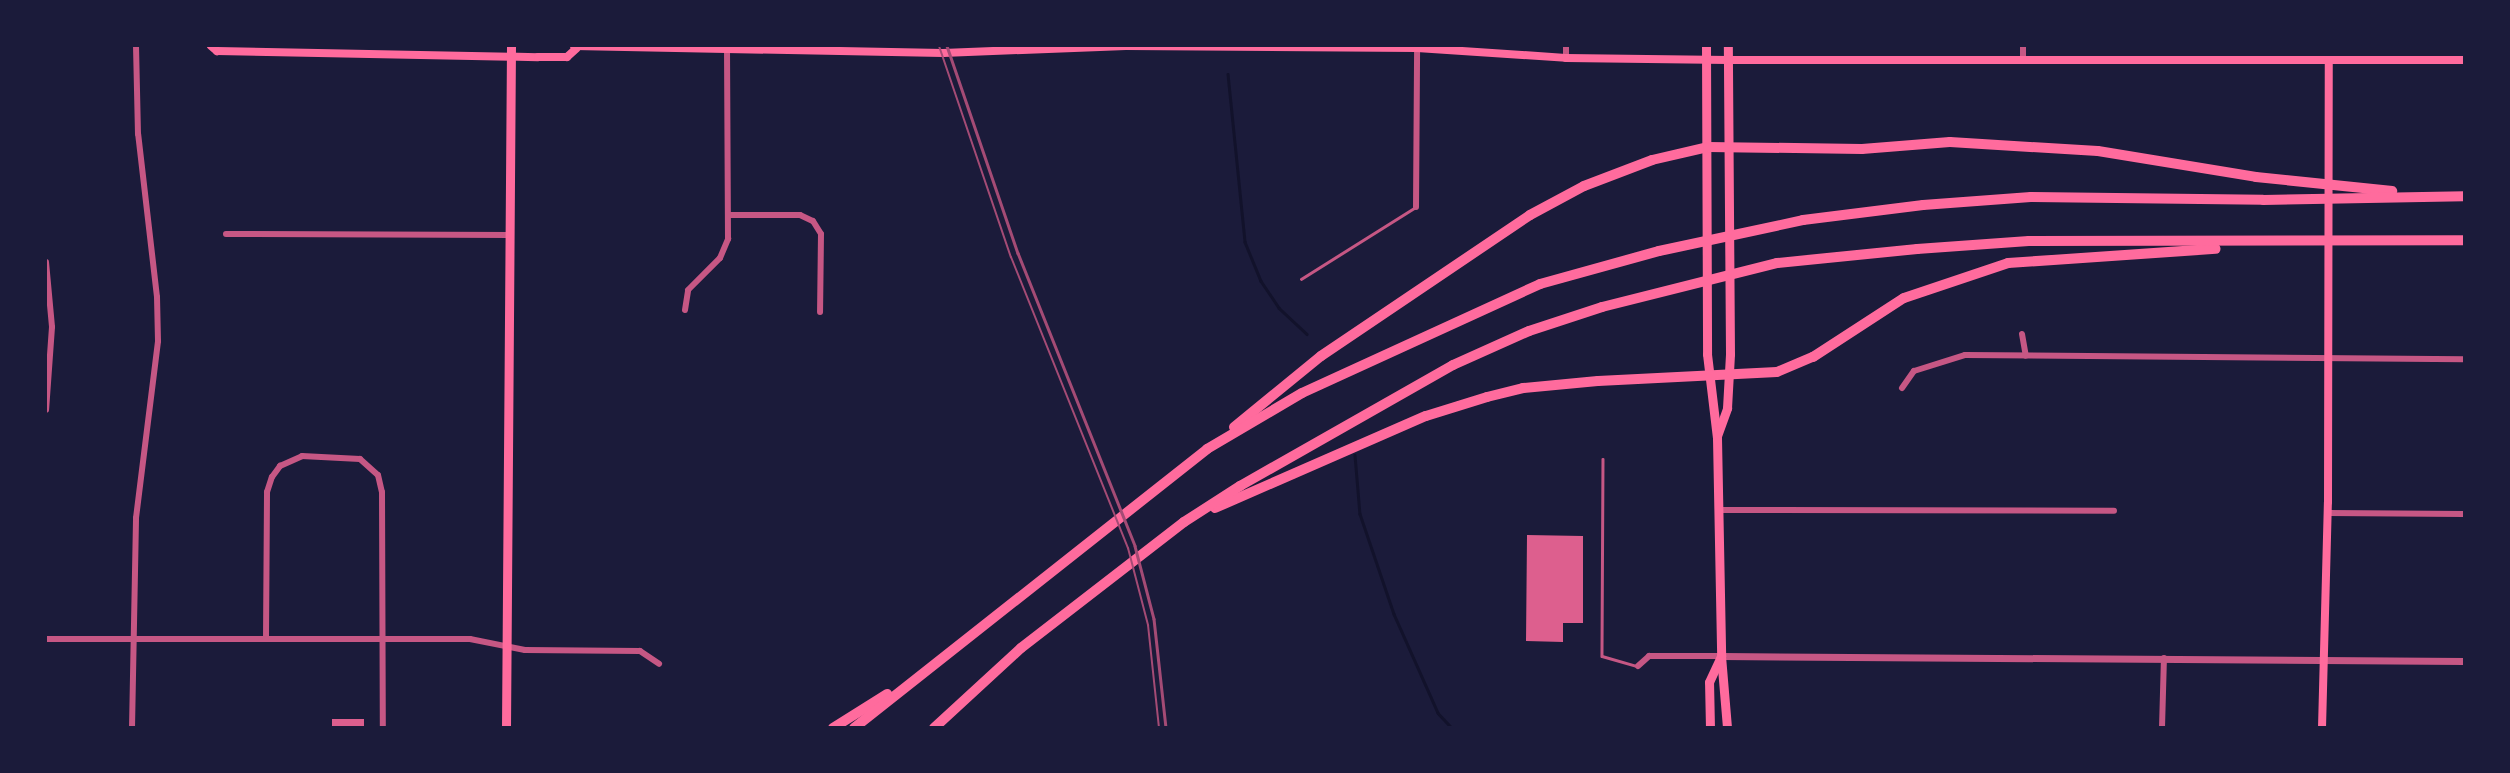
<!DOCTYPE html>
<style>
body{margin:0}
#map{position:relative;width:2510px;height:773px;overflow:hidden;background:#1b1b3a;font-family:Ubuntu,sans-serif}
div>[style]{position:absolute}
.stream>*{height:2.5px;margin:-1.25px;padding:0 1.25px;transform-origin:1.25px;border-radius:1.25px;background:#12122b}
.building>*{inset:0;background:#dd5f8e;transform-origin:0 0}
.service>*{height:2.5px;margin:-1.25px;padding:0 1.25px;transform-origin:1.25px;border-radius:1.25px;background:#c65784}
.minor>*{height:6px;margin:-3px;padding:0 3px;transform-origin:3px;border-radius:3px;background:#c65784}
.tertiary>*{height:7px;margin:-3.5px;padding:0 3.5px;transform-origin:3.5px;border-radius:3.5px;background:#c65784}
.secondary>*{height:8px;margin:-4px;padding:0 4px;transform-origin:4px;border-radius:4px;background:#ff6b9d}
.primary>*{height:9px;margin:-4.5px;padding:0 4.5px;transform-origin:4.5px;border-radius:4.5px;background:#ff6b9d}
.motorway>*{height:10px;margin:-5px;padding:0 5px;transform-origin:5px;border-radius:5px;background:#ff6b9d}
.tram>*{height:2px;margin:-1px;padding:0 1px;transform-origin:1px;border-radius:1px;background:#a44b75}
.rail>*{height:2.5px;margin:-1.25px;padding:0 1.25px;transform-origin:1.25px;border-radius:1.25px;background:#a44b75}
span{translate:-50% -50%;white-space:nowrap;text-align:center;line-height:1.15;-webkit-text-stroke:5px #1b1b3a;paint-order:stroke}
.frame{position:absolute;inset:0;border:47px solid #1b1b3a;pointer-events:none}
</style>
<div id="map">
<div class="stream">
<div style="left:1228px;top:74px;width:169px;rotate:84.2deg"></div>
<div style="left:1245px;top:242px;width:42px;rotate:67.7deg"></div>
<div style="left:1261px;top:281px;width:32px;rotate:56deg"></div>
<div style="left:1279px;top:308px;width:38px;rotate:43deg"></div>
<div style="left:1355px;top:455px;width:59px;rotate:85.2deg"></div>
<div style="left:1360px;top:514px;width:106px;rotate:71.2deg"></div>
<div style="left:1394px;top:614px;width:108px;rotate:66deg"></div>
<div style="left:1438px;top:713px;width:21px;rotate:47deg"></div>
</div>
<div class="building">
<div style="clip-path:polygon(1527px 535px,1583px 536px,1583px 623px,1563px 623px,1563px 642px,1526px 641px)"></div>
<div style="left:332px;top:719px;width:32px;height:9px"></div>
</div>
<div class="service">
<div style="left:1301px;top:279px;width:133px;rotate:-32.1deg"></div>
<div style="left:1603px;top:459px;width:197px;rotate:90.3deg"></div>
<div style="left:1602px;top:656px;width:37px;rotate:16deg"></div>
</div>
<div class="minor">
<div style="left:1566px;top:58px;width:12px;rotate:-90deg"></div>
<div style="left:2023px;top:60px;width:14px;rotate:-90deg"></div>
<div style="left:1416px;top:207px;width:161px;rotate:-89.6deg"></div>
<div style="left:729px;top:215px;width:71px"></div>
<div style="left:800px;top:215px;width:14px;rotate:25deg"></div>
<div style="left:813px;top:221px;width:15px;rotate:58deg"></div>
<div style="left:821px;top:234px;width:78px;rotate:90.7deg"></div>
<div style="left:226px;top:234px;width:284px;rotate:0.2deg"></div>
<div style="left:46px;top:262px;width:65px;rotate:84.7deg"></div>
<div style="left:52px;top:327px;width:83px;rotate:94.1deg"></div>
<div style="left:685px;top:310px;width:20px;rotate:-81deg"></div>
<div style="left:688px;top:290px;width:45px;rotate:-45deg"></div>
<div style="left:720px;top:258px;width:21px;rotate:-67deg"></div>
<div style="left:728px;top:239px;width:188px;rotate:-90.3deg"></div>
<div style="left:2022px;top:334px;width:22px;rotate:80deg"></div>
<div style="left:1902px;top:388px;width:21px;rotate:-55deg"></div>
<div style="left:1914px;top:371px;width:53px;rotate:-17.4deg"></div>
<div style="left:1965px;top:355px;width:499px;rotate:0.5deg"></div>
<div style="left:1718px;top:510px;width:396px;rotate:0.1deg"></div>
<div style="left:2328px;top:513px;width:136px;rotate:0.4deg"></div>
<div style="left:266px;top:638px;width:146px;rotate:-89.6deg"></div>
<div style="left:267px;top:492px;width:16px;rotate:-72deg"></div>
<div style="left:272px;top:477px;width:14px;rotate:-54deg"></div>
<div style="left:280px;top:466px;width:24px;rotate:-24deg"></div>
<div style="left:302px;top:456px;width:58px;rotate:3deg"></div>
<div style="left:360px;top:459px;width:24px;rotate:42deg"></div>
<div style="left:378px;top:475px;width:17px;rotate:77deg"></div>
<div style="left:382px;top:492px;width:236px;rotate:89.8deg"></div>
<div style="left:46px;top:639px;width:424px"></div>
<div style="left:470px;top:639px;width:56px;rotate:11.3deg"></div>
<div style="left:525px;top:650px;width:115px;rotate:0.5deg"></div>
<div style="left:640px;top:651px;width:23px;rotate:34deg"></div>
<div style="left:1638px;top:666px;width:15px;rotate:-42deg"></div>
<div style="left:1649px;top:656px;width:72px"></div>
<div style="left:132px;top:728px;width:210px;rotate:-88.9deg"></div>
<div style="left:136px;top:518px;width:178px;rotate:-82.9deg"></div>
<div style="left:158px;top:341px;width:44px;rotate:-91.3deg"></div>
<div style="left:157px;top:297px;width:164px;rotate:-96.6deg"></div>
<div style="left:138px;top:134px;width:88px;rotate:-91.3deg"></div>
<div style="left:2162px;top:728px;width:70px;rotate:-88.4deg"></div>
</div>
<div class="tertiary">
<div style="left:1721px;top:656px;width:743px;rotate:0.39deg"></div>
</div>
<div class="secondary">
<div style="left:211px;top:46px;width:8px;rotate:40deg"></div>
<div style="left:217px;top:51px;width:321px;rotate:1.1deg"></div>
<div style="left:538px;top:57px;width:29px"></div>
<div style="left:567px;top:57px;width:13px;rotate:-42deg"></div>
<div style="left:574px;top:46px;width:369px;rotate:1.1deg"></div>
<div style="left:943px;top:53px;width:183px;rotate:-2.2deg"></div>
<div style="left:1126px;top:46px;width:291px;rotate:0.4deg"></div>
<div style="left:1417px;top:48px;width:149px;rotate:3.8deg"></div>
<div style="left:1566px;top:58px;width:162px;rotate:0.7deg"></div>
<div style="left:1728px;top:60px;width:736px"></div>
<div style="left:2322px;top:728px;width:226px;rotate:-88.5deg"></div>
<div style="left:2328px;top:502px;width:442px;rotate:-89.9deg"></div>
</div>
<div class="primary">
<div style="left:1706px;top:46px;width:308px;rotate:89.8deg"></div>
<div style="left:1707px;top:354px;width:85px;rotate:83.2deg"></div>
<div style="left:1717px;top:438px;width:218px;rotate:88.9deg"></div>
<div style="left:1721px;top:656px;width:72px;rotate:85.2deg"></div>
<div style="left:1717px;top:436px;width:30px;rotate:-70deg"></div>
<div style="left:1727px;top:408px;width:54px;rotate:-86.8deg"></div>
<div style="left:1730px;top:354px;width:308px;rotate:-90.4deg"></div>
<div style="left:506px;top:728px;width:682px;rotate:-89.58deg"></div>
<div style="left:1710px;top:728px;width:46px;rotate:-91.2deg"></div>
<div style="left:1709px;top:682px;width:29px;rotate:-65deg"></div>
</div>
<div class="motorway">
<div style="left:1234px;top:427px;width:112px;rotate:-39.2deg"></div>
<div style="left:1321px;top:356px;width:252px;rotate:-34deg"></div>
<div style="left:1530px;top:215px;width:61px;rotate:-28.2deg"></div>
<div style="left:1584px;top:186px;width:73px;rotate:-20.9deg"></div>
<div style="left:1652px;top:160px;width:57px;rotate:-13.1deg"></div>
<div style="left:1708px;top:147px;width:154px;rotate:0.7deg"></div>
<div style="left:1862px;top:149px;width:88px;rotate:-4.5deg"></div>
<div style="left:1950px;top:142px;width:148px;rotate:3.5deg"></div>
<div style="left:2098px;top:151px;width:160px;rotate:9.3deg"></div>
<div style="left:2256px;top:177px;width:137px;rotate:5.9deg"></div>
<div style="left:1215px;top:508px;width:230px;rotate:-23.6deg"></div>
<div style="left:1426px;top:416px;width:64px;rotate:-17.3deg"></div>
<div style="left:1487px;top:397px;width:37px;rotate:-14deg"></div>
<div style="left:1523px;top:388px;width:75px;rotate:-5.3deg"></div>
<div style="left:1598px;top:381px;width:179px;rotate:-2.9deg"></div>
<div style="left:1777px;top:372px;width:39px;rotate:-23deg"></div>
<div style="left:1813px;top:357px;width:108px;rotate:-33deg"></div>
<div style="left:1904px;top:298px;width:110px;rotate:-18.6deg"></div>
<div style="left:2008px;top:263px;width:208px;rotate:-3.9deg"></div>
<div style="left:833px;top:728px;width:64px;rotate:-32.2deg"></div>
<div style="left:854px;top:728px;width:450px;rotate:-38.3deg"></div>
<div style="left:1207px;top:449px;width:110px;rotate:-30.5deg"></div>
<div style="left:1302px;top:393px;width:262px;rotate:-24.6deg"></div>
<div style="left:1540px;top:284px;width:123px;rotate:-15.5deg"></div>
<div style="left:1659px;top:251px;width:147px;rotate:-12.1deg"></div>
<div style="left:1803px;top:220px;width:121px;rotate:-7.1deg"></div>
<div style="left:1923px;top:205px;width:108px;rotate:-4.2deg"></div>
<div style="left:2031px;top:197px;width:232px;rotate:0.7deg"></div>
<div style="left:2263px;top:200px;width:201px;rotate:-1.1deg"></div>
<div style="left:934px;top:728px;width:118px;rotate:-42.6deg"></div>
<div style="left:1021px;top:648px;width:206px;rotate:-37.7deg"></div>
<div style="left:1184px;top:522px;width:67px;rotate:-32.7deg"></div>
<div style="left:1240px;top:486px;width:245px;rotate:-29.6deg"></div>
<div style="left:1453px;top:365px;width:83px;rotate:-24.1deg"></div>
<div style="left:1529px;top:331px;width:77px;rotate:-18.2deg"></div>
<div style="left:1602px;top:307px;width:180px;rotate:-14.1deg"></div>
<div style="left:1777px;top:263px;width:141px;rotate:-5.7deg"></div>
<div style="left:1917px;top:249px;width:112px;rotate:-4.1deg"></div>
<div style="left:2029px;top:241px;width:435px;rotate:-0.1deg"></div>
</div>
<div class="tram">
<div style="left:939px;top:46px;width:223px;rotate:71.2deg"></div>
<div style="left:1011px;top:257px;width:314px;rotate:68.1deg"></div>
<div style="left:1128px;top:548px;width:80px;rotate:75.4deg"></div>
<div style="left:1148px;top:625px;width:104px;rotate:83.9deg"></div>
</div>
<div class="rail">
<div style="left:947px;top:46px;width:219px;rotate:71.1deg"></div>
<div style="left:1018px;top:253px;width:315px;rotate:68.2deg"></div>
<div style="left:1135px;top:546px;width:75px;rotate:75.4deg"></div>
<div style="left:1154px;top:619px;width:110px;rotate:83.7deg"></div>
</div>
<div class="frame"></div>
</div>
